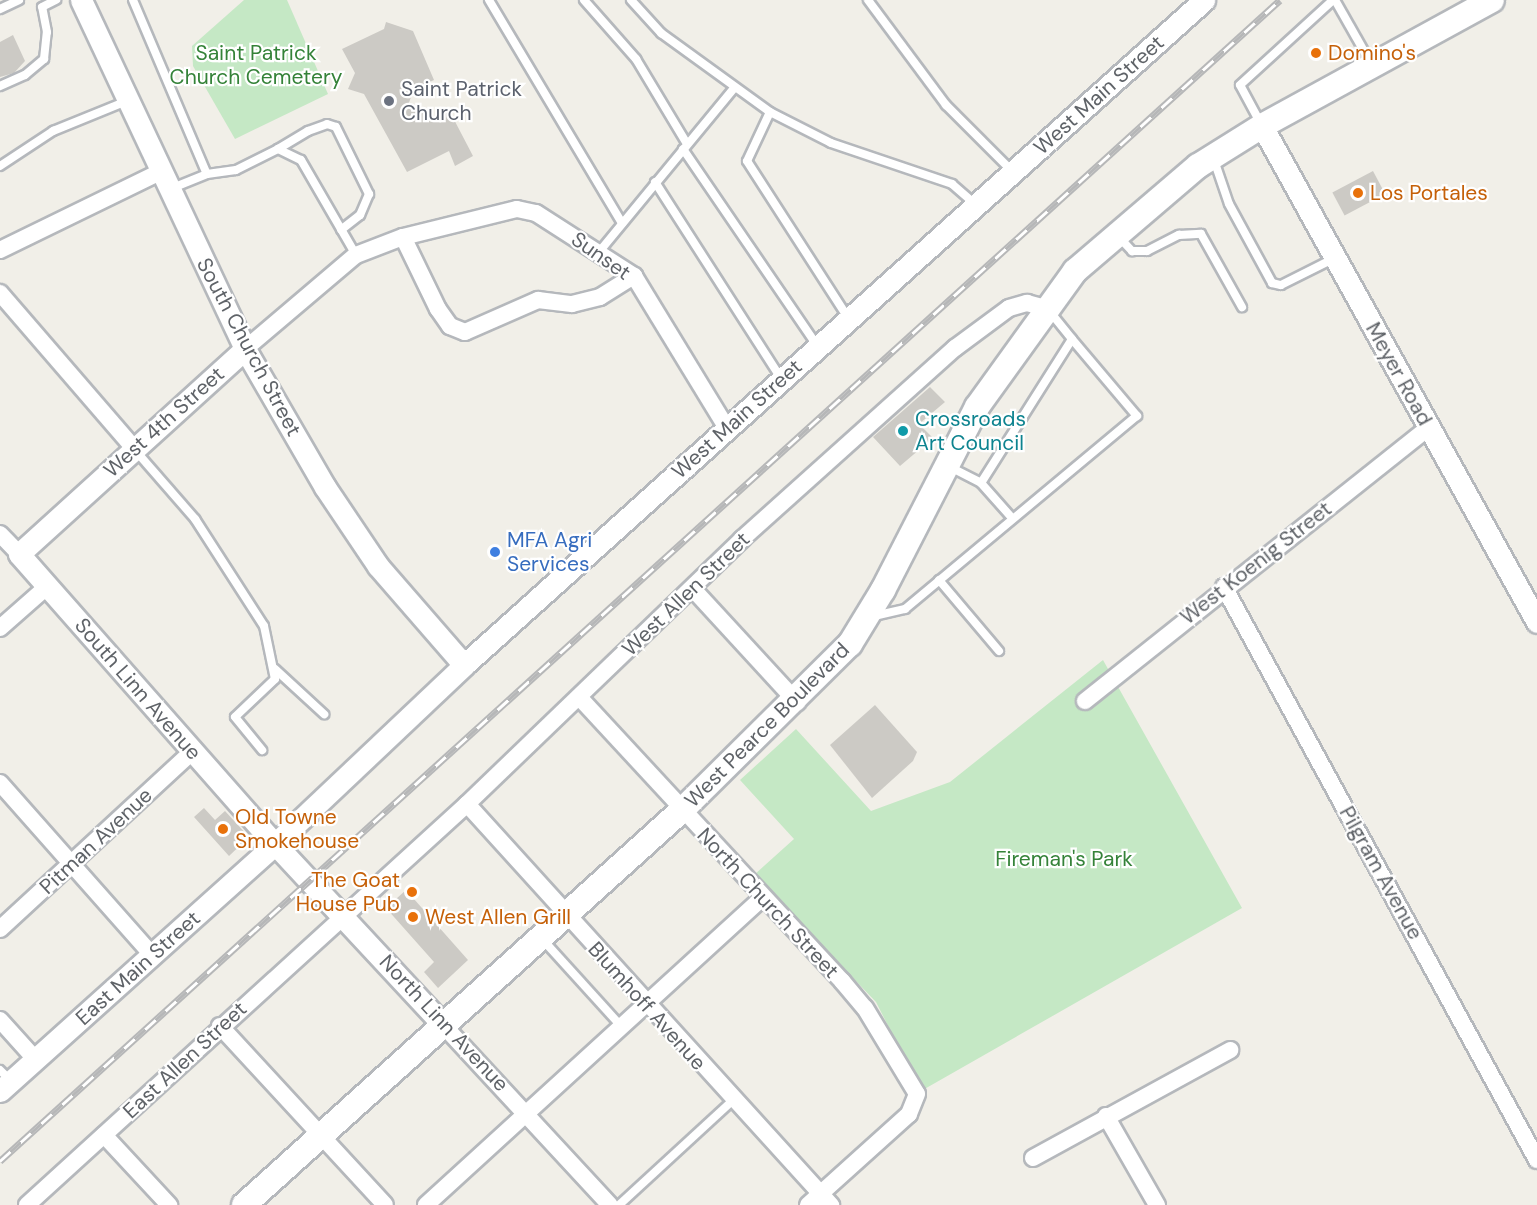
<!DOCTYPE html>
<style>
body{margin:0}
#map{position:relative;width:1537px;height:1205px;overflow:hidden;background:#f1efe8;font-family:"DM Sans",sans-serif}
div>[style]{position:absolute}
.green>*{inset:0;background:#c5e8c5}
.building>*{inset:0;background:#cccac5;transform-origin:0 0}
.roads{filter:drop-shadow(2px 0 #b5b8bc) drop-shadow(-2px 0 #b5b8bc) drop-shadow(0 2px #b5b8bc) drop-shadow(0 -2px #b5b8bc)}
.service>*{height:8px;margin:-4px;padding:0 4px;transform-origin:4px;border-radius:4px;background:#fff}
.minor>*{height:16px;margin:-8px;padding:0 8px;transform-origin:8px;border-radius:8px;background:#fff}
.tertiary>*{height:21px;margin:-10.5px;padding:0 10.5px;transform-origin:10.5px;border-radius:10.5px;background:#fff}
.secondary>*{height:24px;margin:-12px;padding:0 12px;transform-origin:12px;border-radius:12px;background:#fff}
.rail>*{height:7px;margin-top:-3.5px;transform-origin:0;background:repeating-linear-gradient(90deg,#fff 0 14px,#b6b7b8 0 28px);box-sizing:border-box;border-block:2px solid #b6b7b8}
.dots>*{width:16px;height:16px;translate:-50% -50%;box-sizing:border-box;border:3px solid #fff;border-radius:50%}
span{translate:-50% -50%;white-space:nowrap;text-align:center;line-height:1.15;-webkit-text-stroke:4.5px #fff;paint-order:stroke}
.park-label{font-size:21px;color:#348238}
.food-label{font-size:21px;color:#c56008}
.left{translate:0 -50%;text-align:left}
.right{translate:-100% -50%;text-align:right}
.worship-label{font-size:21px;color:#5b616d}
.street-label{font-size:21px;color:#5f6368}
.culture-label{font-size:21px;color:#0d838f}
.shop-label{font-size:21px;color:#366cbe}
</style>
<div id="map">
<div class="green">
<div style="clip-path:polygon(244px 0,287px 0,328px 94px,235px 139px,193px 66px,192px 46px)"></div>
<div style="clip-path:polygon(1103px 660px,1242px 908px,921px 1091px,876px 1002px,754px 875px,794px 839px,740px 780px,796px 729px,871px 811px,950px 782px)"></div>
</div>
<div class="building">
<div style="clip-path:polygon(386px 22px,413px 31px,434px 80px,414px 89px,407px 108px,435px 117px,449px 110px,473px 156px,455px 166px,449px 151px,407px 172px,364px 94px,348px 89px,355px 73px,342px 49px,384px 29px)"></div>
<div style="clip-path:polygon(13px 35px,25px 61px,14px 73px,0 77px,0 42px)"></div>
<div style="left:1373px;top:171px;width:26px;height:46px;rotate:62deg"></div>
<div style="clip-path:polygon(930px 387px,945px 402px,919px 424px,933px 438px,900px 466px,873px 437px)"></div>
<div style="clip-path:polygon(875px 705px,917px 752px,913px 761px,872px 798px,830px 745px)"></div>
<div style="clip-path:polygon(204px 808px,215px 820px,225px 811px,249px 837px,229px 856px,194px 817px)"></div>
<div style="clip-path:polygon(406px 890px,468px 960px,438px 988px,424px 972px,434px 962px,386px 908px)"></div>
</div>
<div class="roads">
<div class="service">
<div style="left:133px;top:0;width:189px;rotate:67deg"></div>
<div style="left:489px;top:0;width:260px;rotate:59.2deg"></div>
<div style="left:584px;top:0;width:79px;rotate:48.6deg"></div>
<div style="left:636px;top:59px;width:99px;rotate:59deg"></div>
<div style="left:631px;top:0;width:45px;rotate:47.7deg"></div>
<div style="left:661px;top:33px;width:135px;rotate:35.9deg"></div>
<div style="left:770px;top:112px;width:68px;rotate:26.9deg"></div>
<div style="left:831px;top:143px;width:128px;rotate:18.7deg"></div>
<div style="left:952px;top:184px;width:32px;rotate:41deg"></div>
<div style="left:868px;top:0;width:131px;rotate:53.4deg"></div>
<div style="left:946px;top:105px;width:95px;rotate:45deg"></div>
<div style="left:1335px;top:0;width:75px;rotate:60.4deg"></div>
<div style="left:0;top:9px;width:21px;rotate:-25deg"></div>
<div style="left:0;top:86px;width:27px;rotate:-24deg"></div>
<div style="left:25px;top:75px;width:25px;rotate:-40deg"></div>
<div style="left:44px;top:59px;width:27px;rotate:-84deg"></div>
<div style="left:47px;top:32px;width:25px;rotate:-101deg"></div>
<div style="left:42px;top:7px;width:16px;rotate:-27deg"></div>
<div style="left:770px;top:112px;width:54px;rotate:115.1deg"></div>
<div style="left:747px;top:161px;width:188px;rotate:57.2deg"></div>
<div style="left:1261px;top:124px;width:44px;rotate:-118.3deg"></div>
<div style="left:1240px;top:85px;width:126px;rotate:-42.4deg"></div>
<div style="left:278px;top:149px;width:35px;rotate:-31deg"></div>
<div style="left:308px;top:131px;width:20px;rotate:-20deg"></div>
<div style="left:327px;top:124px;width:9px;rotate:18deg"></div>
<div style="left:336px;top:127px;width:75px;rotate:63.8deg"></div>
<div style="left:369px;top:194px;width:23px;rotate:113deg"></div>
<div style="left:360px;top:215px;width:24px;rotate:142deg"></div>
<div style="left:683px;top:149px;width:240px;rotate:55.7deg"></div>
<div style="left:1214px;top:160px;width:46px;rotate:71.2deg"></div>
<div style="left:1229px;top:204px;width:90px;rotate:61.4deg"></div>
<div style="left:1272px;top:283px;width:9px;rotate:13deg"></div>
<div style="left:1281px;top:285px;width:60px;rotate:-26.6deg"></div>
<div style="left:0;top:166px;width:64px;rotate:-33.4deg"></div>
<div style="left:53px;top:131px;width:80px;rotate:-22.1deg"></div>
<div style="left:655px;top:182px;width:233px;rotate:57.3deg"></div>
<div style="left:170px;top:189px;width:40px;rotate:-22deg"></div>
<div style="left:207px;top:174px;width:29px;rotate:-8deg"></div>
<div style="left:236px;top:170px;width:47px;rotate:-26.6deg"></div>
<div style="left:278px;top:149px;width:25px;rotate:26deg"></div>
<div style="left:301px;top:160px;width:110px;rotate:59.9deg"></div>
<div style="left:1118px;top:236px;width:21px;rotate:47deg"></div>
<div style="left:1132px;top:251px;width:15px"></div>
<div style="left:1147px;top:251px;width:36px;rotate:-27deg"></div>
<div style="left:1179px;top:235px;width:22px;rotate:-3deg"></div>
<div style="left:1201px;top:234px;width:84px;rotate:60.7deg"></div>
<div style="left:599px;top:252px;width:212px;rotate:-50.5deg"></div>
<div style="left:134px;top:449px;width:93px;rotate:48.9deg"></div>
<div style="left:195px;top:519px;width:127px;rotate:57.2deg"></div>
<div style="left:264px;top:626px;width:54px;rotate:78.3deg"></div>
<div style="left:275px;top:679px;width:55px;rotate:136.5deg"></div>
<div style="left:235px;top:717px;width:43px;rotate:50.7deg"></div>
<div style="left:950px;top:467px;width:35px;rotate:27deg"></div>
<div style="left:981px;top:483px;width:170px;rotate:-57.7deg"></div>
<div style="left:1072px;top:339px;width:36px;rotate:-129deg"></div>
<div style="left:981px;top:483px;width:47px;rotate:48.5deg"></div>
<div style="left:939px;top:580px;width:93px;rotate:49.8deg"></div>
<div style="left:874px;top:616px;width:32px;rotate:-13deg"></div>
<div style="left:905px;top:609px;width:302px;rotate:-39.8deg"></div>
<div style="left:1137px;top:416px;width:101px;rotate:-130.2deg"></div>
<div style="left:275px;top:669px;width:67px;rotate:42.6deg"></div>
<div style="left:543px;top:940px;width:116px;rotate:47.8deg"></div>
<div style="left:0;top:1070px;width:16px;rotate:45deg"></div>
<div style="left:619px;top:1205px;width:155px;rotate:-42.6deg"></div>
</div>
<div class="minor">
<div style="left:403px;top:237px;width:80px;rotate:64.1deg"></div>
<div style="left:438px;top:309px;width:21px;rotate:55deg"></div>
<div style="left:450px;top:326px;width:16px;rotate:22deg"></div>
<div style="left:465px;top:332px;width:80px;rotate:-23.7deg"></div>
<div style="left:538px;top:300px;width:34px;rotate:7deg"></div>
<div style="left:572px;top:304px;width:29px;rotate:-14deg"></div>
<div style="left:600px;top:297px;width:40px;rotate:-32deg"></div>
<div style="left:0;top:250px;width:178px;rotate:-26deg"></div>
<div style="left:0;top:293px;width:205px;rotate:49.2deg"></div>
<div style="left:245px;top:349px;width:145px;rotate:-40.3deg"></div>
<div style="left:356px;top:255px;width:50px;rotate:-21deg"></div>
<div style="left:403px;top:237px;width:117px;rotate:-13.8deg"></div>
<div style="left:517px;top:209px;width:19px;rotate:12deg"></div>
<div style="left:536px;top:213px;width:117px;rotate:32.7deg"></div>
<div style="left:634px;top:276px;width:177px;rotate:58.6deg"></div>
<div style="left:0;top:534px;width:28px;rotate:46deg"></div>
<div style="left:1224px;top:587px;width:653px;rotate:61.35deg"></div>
<div style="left:693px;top:589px;width:154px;rotate:47.4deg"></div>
<div style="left:0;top:628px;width:65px;rotate:-41.3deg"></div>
<div style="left:579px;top:697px;width:387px;rotate:47.2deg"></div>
<div style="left:842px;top:981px;width:35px;rotate:50deg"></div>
<div style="left:865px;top:1008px;width:100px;rotate:58.8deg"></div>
<div style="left:917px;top:1094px;width:22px;rotate:112deg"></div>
<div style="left:909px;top:1114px;width:136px;rotate:138deg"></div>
<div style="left:1085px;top:701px;width:440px;rotate:-38.5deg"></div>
<div style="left:0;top:783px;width:230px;rotate:48.5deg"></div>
<div style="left:467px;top:804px;width:542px;rotate:47.77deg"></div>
<div style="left:0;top:929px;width:261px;rotate:-42.7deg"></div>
<div style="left:0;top:1020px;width:54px;rotate:48deg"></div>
<div style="left:220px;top:1026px;width:243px;rotate:47.3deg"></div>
<div style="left:444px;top:1026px;width:244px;rotate:47.2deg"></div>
<div style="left:1106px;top:1116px;width:103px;rotate:60.2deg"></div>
<div style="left:104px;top:1135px;width:96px;rotate:47.1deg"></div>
<div style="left:1033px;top:1158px;width:225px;rotate:-28.7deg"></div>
<div style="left:27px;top:1205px;width:595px;rotate:-42.34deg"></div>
<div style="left:467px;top:804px;width:382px;rotate:-43.9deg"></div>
<div style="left:742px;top:539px;width:286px;rotate:-41.9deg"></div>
<div style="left:955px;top:348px;width:67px;rotate:-36.5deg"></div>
<div style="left:1009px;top:308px;width:19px;rotate:-16deg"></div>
<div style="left:1027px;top:303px;width:20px;rotate:15deg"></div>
<div style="left:426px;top:1205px;width:455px;rotate:-42.4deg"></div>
</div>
<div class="tertiary">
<div style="left:81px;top:0;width:386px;rotate:64.8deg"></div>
<div style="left:245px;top:349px;width:160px;rotate:59.9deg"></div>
<div style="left:325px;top:487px;width:95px;rotate:56.1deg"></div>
<div style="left:378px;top:566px;width:131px;rotate:49deg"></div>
<div style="left:1262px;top:126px;width:567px;rotate:60.99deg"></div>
<div style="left:245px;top:349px;width:305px;rotate:137.8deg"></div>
<div style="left:19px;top:554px;width:387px;rotate:48.6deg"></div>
<div style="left:275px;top:844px;width:248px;rotate:47.1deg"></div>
<div style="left:0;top:1091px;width:370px;rotate:-41.9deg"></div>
<div style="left:275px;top:844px;width:260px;rotate:-43.4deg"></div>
<div style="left:464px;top:665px;width:995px;rotate:-41.94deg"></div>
</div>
<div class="secondary">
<div style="left:244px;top:1205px;width:590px;rotate:-42.04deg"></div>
<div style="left:682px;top:810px;width:236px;rotate:-44.7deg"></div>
<div style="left:850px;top:644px;width:63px;rotate:-58.6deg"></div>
<div style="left:883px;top:590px;width:206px;rotate:-62.8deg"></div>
<div style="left:977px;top:407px;width:168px;rotate:-54.2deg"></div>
<div style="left:1075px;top:271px;width:162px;rotate:-40.5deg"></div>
<div style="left:1198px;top:166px;width:75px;rotate:-32deg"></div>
<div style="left:1262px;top:126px;width:262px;rotate:-28.7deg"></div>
</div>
</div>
<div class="rail">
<div style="left:0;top:1161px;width:1728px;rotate:-42.21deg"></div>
</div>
<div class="dots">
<div style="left:1316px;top:53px;background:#e8710a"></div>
<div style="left:389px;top:101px;background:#6b7280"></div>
<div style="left:1358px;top:193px;background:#e8710a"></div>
<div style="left:903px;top:431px;background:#0f9aa8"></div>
<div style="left:495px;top:552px;background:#3f7fe0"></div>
<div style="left:223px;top:829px;background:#e8710a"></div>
<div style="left:412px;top:892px;background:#e8710a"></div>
<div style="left:413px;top:917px;background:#e8710a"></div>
</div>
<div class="park-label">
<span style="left:256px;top:65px">Saint Patrick<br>Church Cemetery</span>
<span style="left:1064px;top:859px">Fireman's Park</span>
</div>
<div class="food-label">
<span class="left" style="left:1328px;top:53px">Domino's</span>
<span class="left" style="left:1370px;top:193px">Los Portales</span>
<span class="left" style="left:235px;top:829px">Old Towne<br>Smokehouse</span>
<span class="right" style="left:400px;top:892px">The Goat<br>House Pub</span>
<span class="left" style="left:425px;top:917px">West Allen Grill</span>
</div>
<div class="worship-label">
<span class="left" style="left:401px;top:101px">Saint Patrick<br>Church</span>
</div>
<div class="street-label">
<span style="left:1099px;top:95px;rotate:-42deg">West Main Street</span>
<span style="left:601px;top:256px;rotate:35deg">Sunset</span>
<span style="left:249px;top:347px;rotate:62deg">South Church Street</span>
<span style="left:1399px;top:374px;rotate:61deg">Meyer Road</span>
<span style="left:737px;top:419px;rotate:-42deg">West Main Street</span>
<span style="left:164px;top:422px;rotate:-42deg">West 4th Street</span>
<span style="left:1256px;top:563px;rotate:-38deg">West Koenig Street</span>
<span style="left:686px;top:594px;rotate:-44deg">West Allen Street</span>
<span style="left:138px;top:689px;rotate:49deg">South Linn Avenue</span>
<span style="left:767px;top:725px;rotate:-45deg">West Pearce Boulevard</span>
<span style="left:96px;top:841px;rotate:-43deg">Pitman Avenue</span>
<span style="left:1381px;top:873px;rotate:61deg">Pilgram Avenue</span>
<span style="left:768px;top:903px;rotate:47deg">North Church Street</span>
<span style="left:138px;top:968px;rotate:-42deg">East Main Street</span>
<span style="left:647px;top:1006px;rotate:48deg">Blumhoff Avenue</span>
<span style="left:444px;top:1023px;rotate:47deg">North Linn Avenue</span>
<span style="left:185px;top:1060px;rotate:-43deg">East Allen Street</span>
</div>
<div class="culture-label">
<span class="left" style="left:915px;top:431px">Crossroads<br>Art Council</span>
</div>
<div class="shop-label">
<span class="left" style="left:507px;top:552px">MFA Agri<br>Services</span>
</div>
</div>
